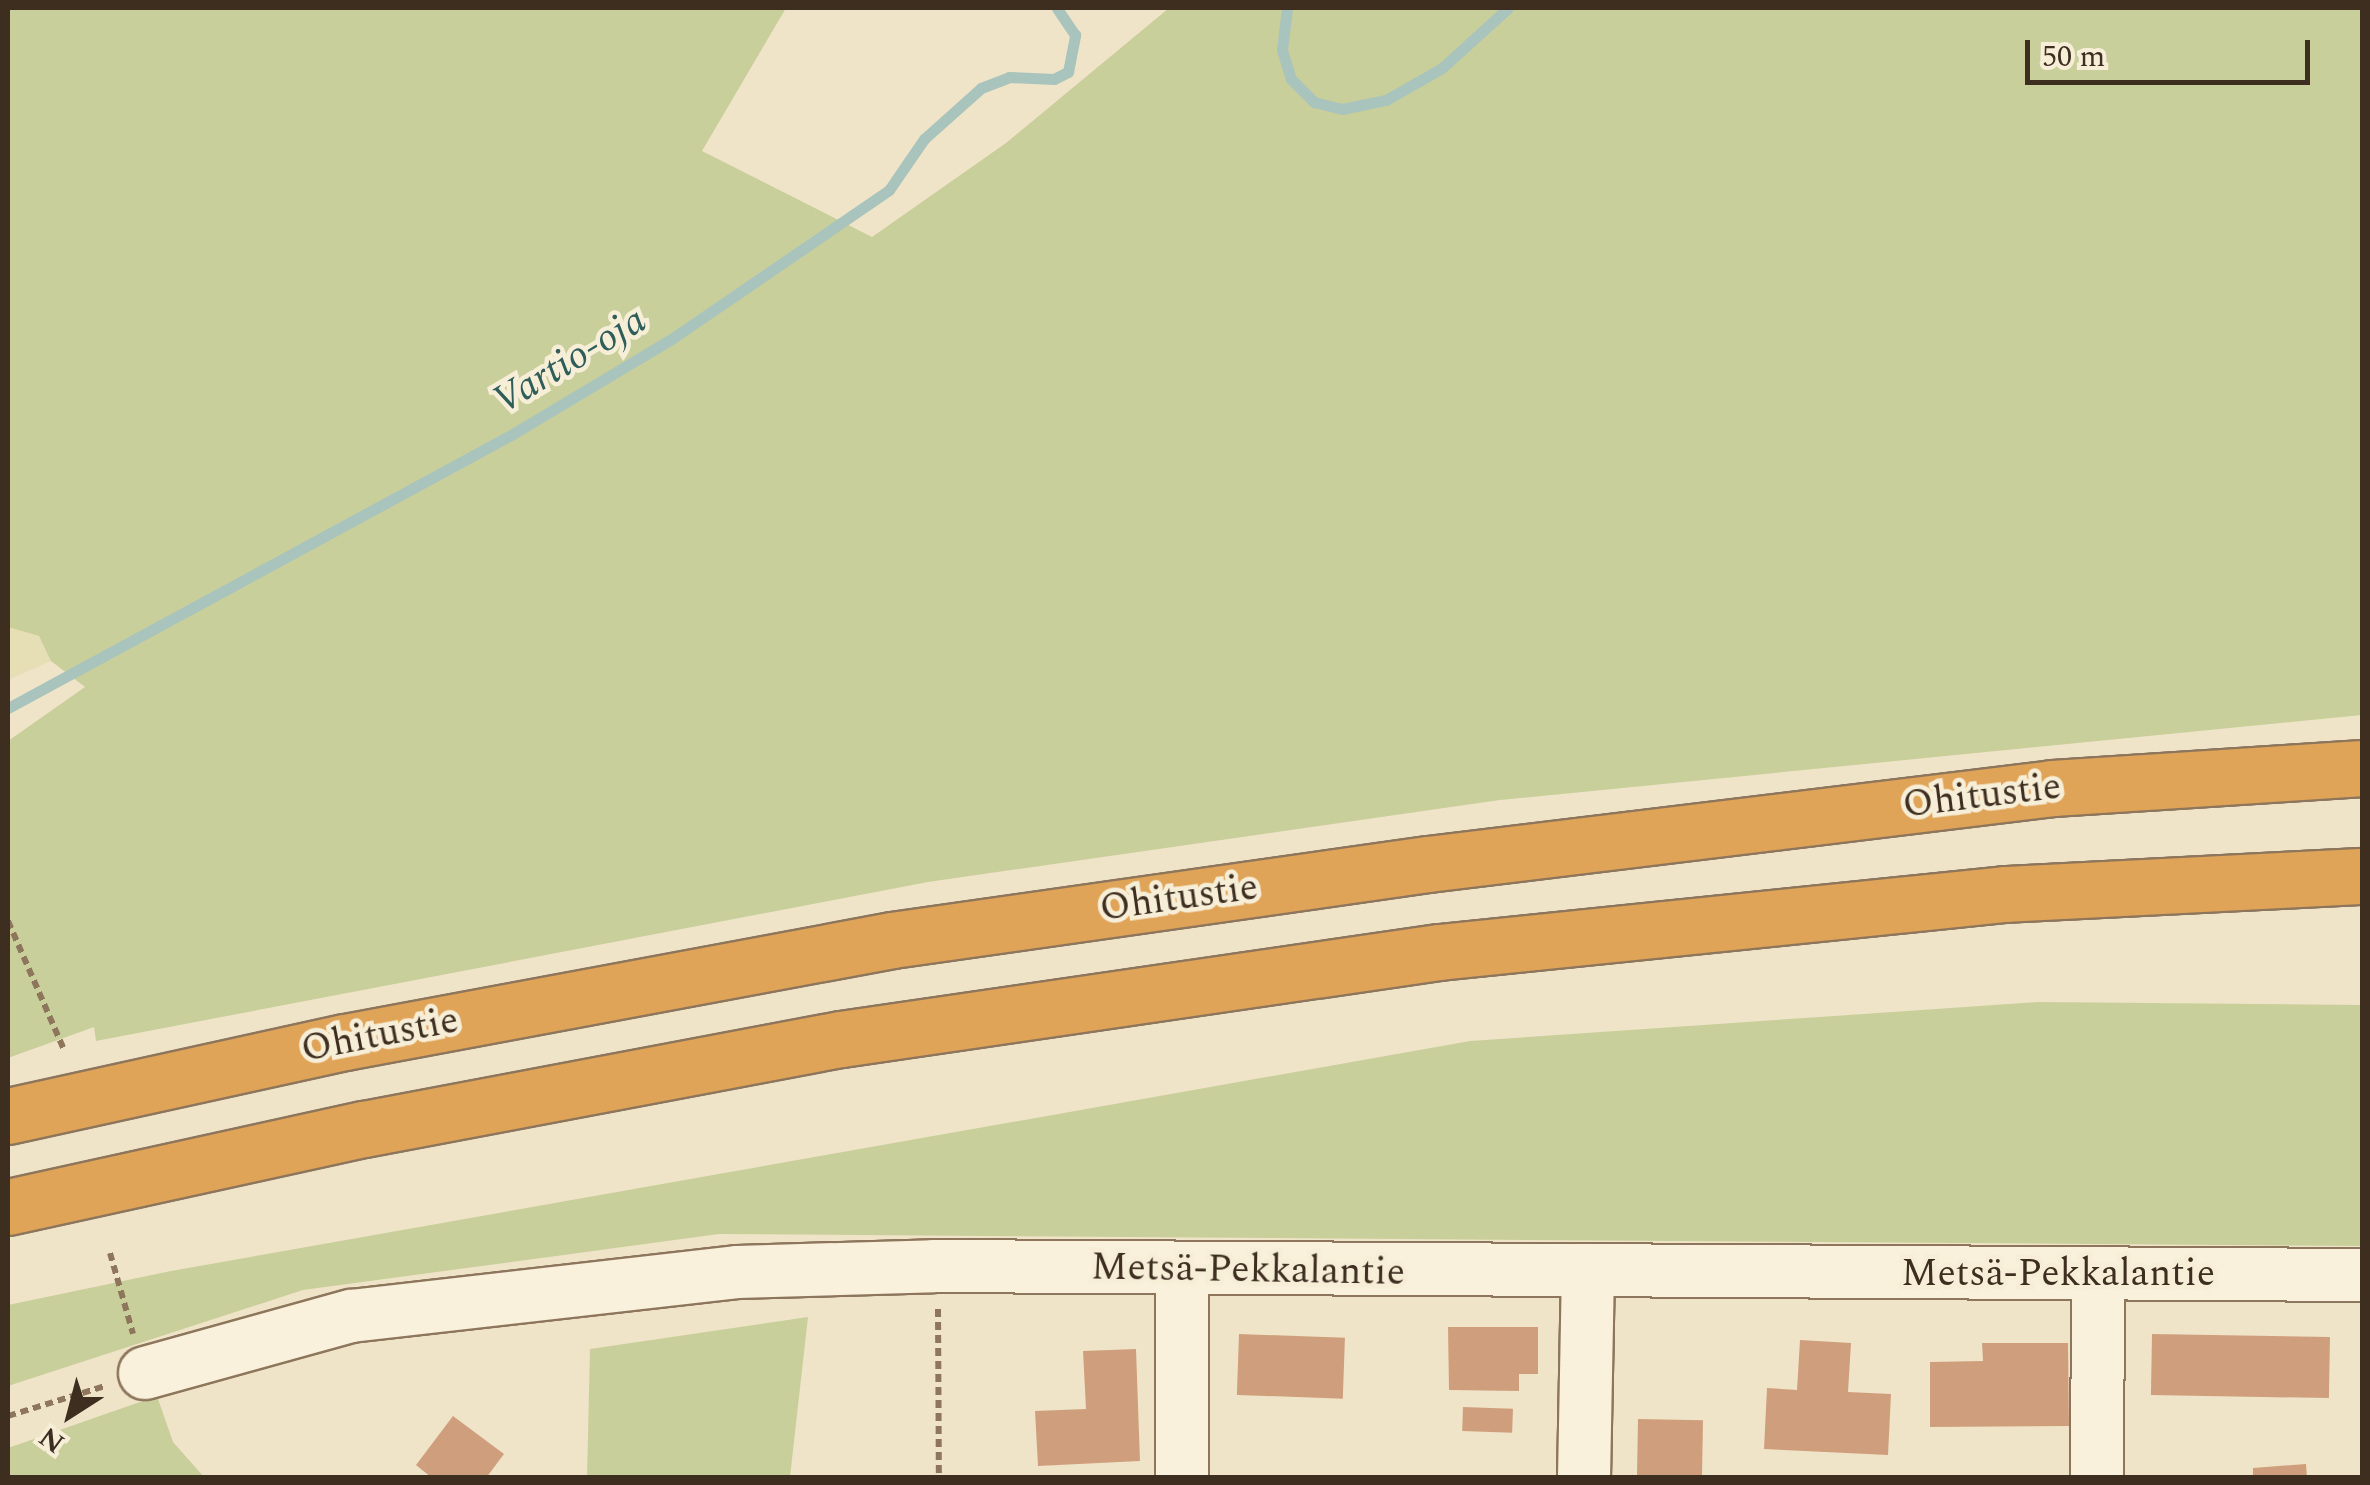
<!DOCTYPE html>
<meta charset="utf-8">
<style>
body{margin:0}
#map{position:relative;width:2370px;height:1485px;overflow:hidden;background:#f0e4c8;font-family:Spectral,serif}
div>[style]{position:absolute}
.farmland>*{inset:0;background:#e6deb5}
.green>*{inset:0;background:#c9cf9b}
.stream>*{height:11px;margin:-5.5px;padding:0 5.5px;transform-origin:5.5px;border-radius:5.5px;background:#a9c4bc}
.building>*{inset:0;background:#cf9f7d;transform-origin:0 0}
.path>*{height:6px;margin-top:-3px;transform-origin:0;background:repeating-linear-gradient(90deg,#8d765c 0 8px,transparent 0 13px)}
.roads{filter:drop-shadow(2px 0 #8d765c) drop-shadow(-2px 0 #8d765c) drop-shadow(0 2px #8d765c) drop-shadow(0 -2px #8d765c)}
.minor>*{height:52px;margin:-26px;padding:0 26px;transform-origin:26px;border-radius:26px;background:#faf1dc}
.highway>*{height:55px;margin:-27.5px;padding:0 27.5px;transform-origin:27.5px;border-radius:27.5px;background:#e0a458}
span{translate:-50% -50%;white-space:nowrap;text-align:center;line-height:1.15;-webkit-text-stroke:9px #f7eed8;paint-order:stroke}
.street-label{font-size:38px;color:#3d2e20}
.water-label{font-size:40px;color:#2f5d5a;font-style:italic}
.frame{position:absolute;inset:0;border:10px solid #3d2e20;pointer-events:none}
.north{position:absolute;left:20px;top:1365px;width:100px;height:100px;-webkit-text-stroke:8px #f7eed8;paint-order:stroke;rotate:216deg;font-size:28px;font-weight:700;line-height:40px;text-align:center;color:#3d2e20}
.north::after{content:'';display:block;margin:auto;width:35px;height:45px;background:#3d2e20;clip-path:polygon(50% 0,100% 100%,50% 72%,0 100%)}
.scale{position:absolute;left:2025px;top:40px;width:285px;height:45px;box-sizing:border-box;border:5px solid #3d2e20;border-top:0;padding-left:12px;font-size:30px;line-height:35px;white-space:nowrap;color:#3d2e20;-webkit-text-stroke:8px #f7eed8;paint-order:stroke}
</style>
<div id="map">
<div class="farmland">
<div style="clip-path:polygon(8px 627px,39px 636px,51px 661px,8px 680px)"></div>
</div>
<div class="green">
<div style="clip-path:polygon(8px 8px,786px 8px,702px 151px,872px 237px,1006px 143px,1169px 8px,2362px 8px,2362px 715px,1500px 800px,928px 882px,96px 1041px,94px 1027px,8px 1058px,8px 741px,85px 687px,51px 661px,39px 636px,8px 627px)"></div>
<div style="clip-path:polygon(2038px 1002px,2362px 1005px,2362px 1246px,719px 1234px,303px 1290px,8px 1386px,8px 1305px,171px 1271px,1470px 1041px)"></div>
<div style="clip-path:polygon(808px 1317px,790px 1477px,587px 1477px,590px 1349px)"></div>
<div style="clip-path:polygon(157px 1396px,173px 1442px,204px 1477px,8px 1477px,8px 1448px)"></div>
</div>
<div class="stream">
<div style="left:1287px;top:8px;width:42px;rotate:96.8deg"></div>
<div style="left:1282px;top:50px;width:30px;rotate:73deg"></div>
<div style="left:1291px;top:79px;width:33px;rotate:45deg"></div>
<div style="left:1314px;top:102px;width:29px;rotate:14deg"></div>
<div style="left:1342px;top:109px;width:45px;rotate:-11.6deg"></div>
<div style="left:1386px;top:100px;width:64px;rotate:-29.7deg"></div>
<div style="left:1442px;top:68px;width:89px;rotate:-42.3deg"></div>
<div style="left:8px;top:708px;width:572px;rotate:-28.49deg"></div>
<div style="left:511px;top:435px;width:185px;rotate:-30.9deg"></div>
<div style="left:670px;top:340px;width:265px;rotate:-34.4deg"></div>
<div style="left:889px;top:190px;width:62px;rotate:-55.5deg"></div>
<div style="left:924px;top:139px;width:76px;rotate:-41.8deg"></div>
<div style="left:981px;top:88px;width:30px;rotate:-21deg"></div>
<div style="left:1009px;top:77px;width:45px;rotate:2.5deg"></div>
<div style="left:1054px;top:79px;width:16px;rotate:-27deg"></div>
<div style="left:1068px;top:72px;width:38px;rotate:-79deg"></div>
<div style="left:1075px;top:35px;width:32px;rotate:-124deg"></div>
</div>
<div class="building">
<div style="clip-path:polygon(1448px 1327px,1538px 1327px,1538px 1374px,1519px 1374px,1519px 1391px,1449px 1390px)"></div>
<div style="left:1239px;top:1334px;width:106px;height:61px;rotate:2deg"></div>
<div style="left:2152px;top:1334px;width:178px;height:61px;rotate:1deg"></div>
<div style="clip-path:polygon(1800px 1340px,1851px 1343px,1848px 1392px,1891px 1394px,1888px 1455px,1764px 1449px,1767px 1388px,1797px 1390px)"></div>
<div style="clip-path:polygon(1982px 1343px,2068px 1343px,2069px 1426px,1930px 1427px,1930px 1362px,1983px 1361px)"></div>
<div style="clip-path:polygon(1136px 1349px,1140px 1461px,1038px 1466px,1035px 1411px,1086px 1409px,1083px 1351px)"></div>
<div style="left:1463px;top:1407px;width:50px;height:24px;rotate:2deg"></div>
<div style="clip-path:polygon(453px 1416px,504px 1454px,486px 1478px,432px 1478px,416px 1465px)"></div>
<div style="left:1638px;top:1419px;width:65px;height:56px;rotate:1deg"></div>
<div style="clip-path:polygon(2306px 1464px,2307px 1478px,2253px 1478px,2253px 1468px)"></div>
</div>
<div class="path">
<div style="left:8px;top:921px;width:141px;rotate:66.5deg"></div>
<div style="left:110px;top:1253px;width:84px;rotate:74.1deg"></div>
<div style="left:938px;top:1309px;width:169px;rotate:89.7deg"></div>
<div style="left:8px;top:1416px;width:102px;rotate:-17.2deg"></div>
</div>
<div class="roads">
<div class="minor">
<div style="left:1182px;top:1272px;width:206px;rotate:90deg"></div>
<div style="left:145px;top:1373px;width:214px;rotate:-15.5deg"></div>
<div style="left:351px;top:1316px;width:388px;rotate:-6.5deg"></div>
<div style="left:737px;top:1272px;width:197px;rotate:-1.7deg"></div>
<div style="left:934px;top:1266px;width:1428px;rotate:0.36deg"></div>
<div style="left:1584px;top:1478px;width:205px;rotate:-88.9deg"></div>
<div style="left:2097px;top:1478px;width:203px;rotate:-89.7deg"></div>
</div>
<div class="highway">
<div style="left:8px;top:1116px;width:345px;rotate:-12.4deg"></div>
<div style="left:345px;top:1042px;width:556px;rotate:-10.56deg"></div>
<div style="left:892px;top:940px;width:541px;rotate:-8.07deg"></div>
<div style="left:1428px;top:864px;width:630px;rotate:-6.93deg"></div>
<div style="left:2053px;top:788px;width:310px;rotate:-3.7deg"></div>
<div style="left:8px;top:1207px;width:364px;rotate:-12.4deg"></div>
<div style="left:364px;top:1129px;width:485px;rotate:-10.7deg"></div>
<div style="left:841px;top:1039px;width:604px;rotate:-8.28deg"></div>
<div style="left:1439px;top:952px;width:569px;rotate:-5.85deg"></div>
<div style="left:2005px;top:894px;width:357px;rotate:-2.9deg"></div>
</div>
</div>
<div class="street-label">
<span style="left:1982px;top:797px;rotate:-7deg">Ohitustie</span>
<span style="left:1179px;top:899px;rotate:-8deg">Ohitustie</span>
<span style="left:380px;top:1036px;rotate:-11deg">Ohitustie</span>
<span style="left:1248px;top:1271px;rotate:1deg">Metsä-Pekkalantie</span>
<span style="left:2058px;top:1275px">Metsä-Pekkalantie</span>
</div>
<div class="water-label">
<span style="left:570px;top:361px;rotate:-31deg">Vartio-oja</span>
</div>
<div class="frame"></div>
<div class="north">N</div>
<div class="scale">50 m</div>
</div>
